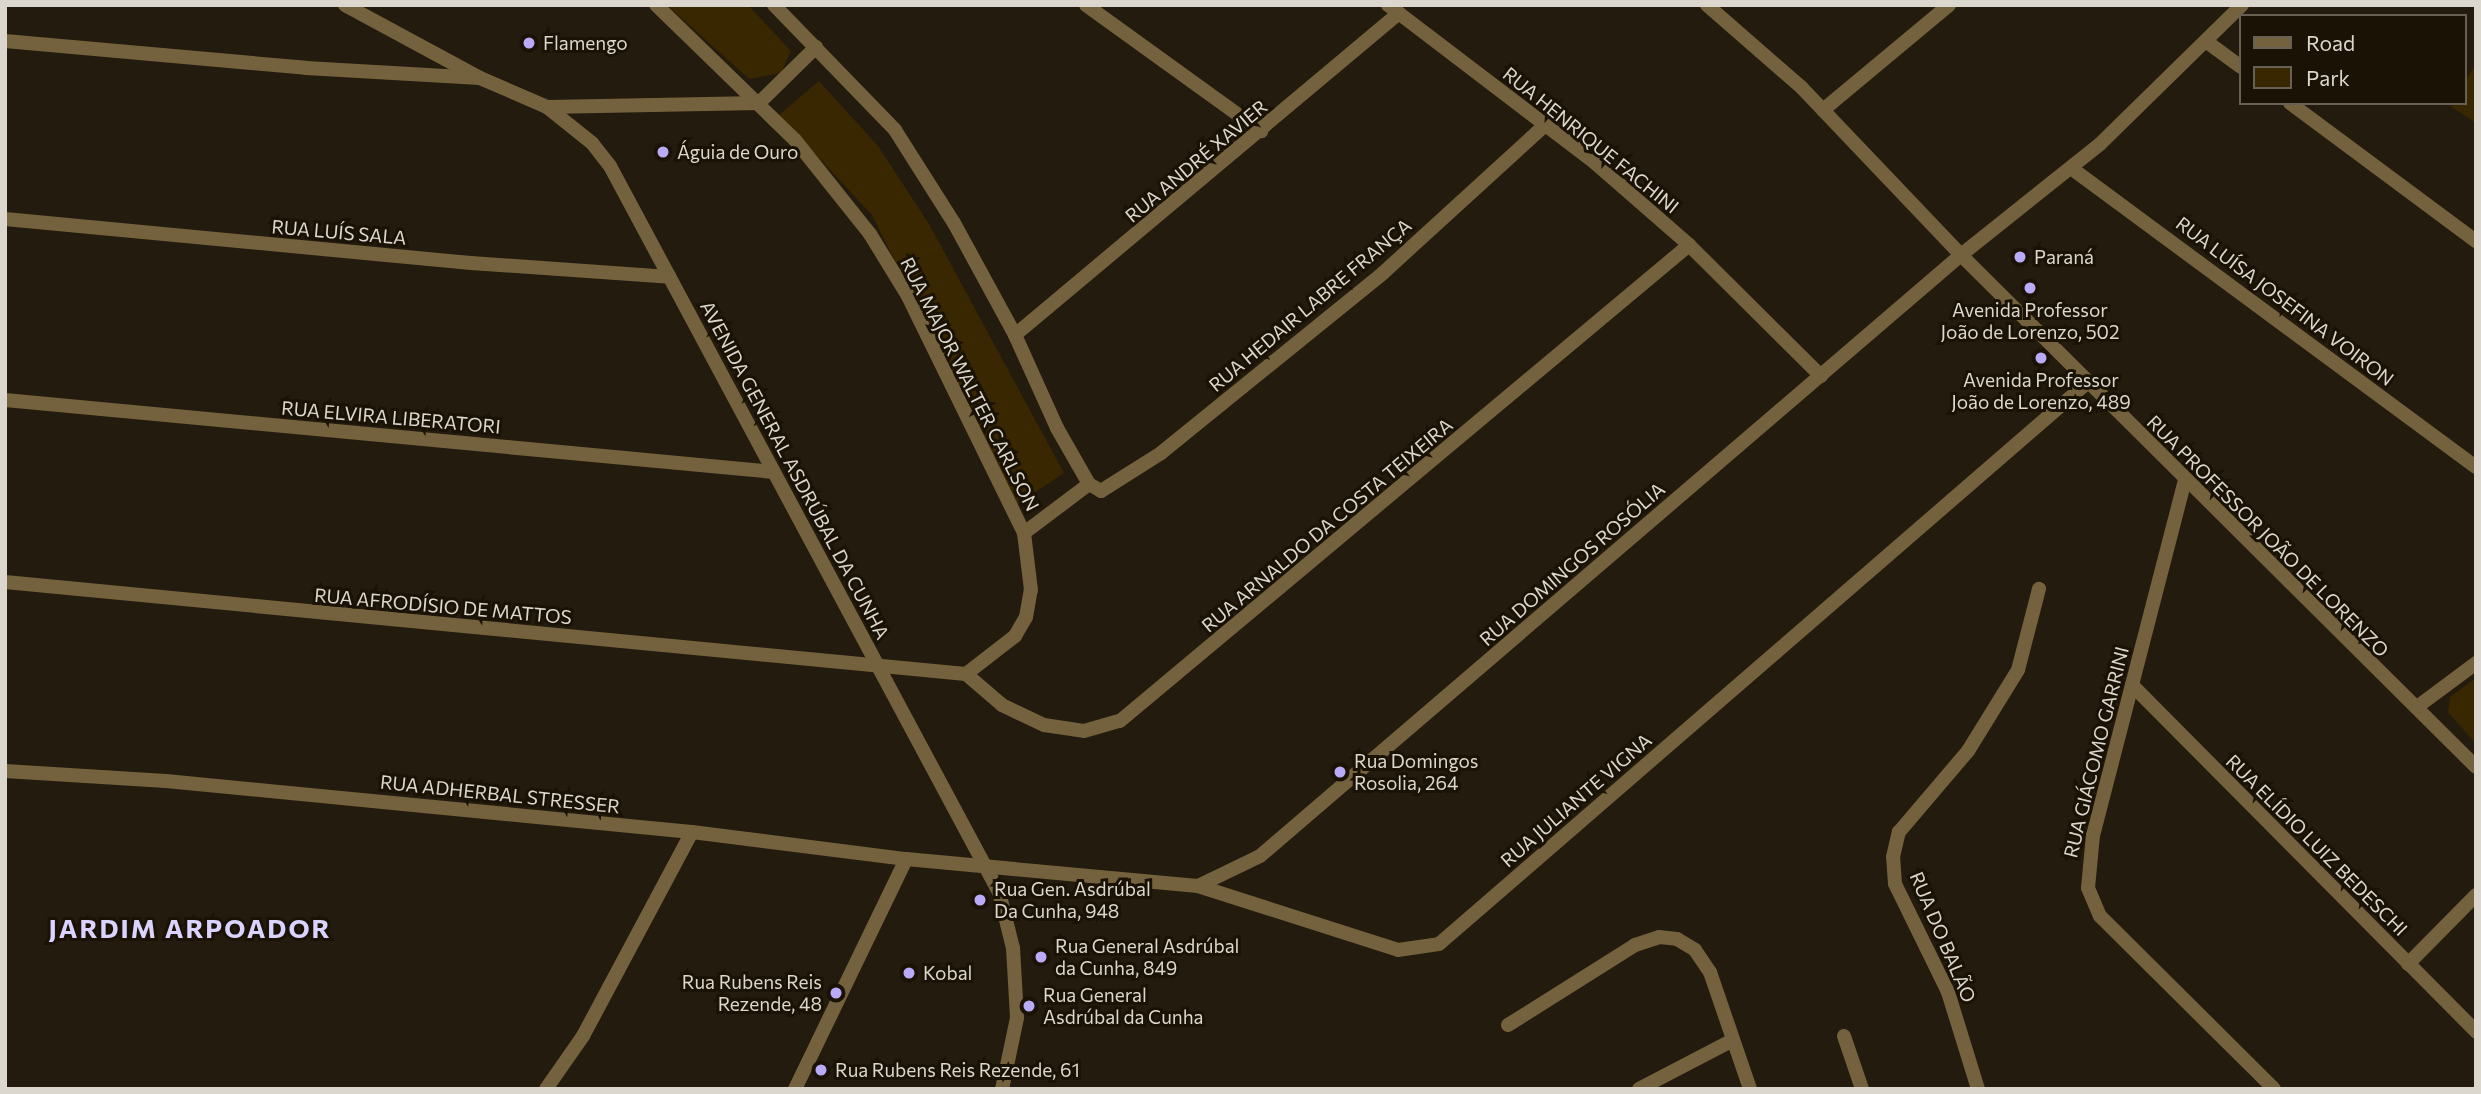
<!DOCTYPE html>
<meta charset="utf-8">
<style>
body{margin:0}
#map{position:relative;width:2481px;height:1094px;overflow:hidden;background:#231b0d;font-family:Commissioner,sans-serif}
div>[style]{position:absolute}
.green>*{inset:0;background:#392702}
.minor>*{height:14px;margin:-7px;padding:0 7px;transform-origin:7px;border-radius:7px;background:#74613d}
.tertiary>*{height:14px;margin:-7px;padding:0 7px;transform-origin:7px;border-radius:7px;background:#74613d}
.dots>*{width:19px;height:19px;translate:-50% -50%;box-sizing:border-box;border:4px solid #191205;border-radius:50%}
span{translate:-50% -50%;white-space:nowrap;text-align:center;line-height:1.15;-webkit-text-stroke:6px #191205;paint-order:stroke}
.poi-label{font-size:19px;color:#dcd7ce}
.left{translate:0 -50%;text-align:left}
.right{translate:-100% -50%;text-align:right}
.street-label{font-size:19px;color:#dcd7ce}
.district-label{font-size:26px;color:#d9d3fe;font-weight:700;letter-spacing:2px}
.frame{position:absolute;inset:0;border:7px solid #dcd7ce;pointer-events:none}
.legend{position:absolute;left:2239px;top:14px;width:228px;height:91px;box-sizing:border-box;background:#191205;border:2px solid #676155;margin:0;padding:9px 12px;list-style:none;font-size:21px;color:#dcd7ce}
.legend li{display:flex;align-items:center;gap:14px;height:35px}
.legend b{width:35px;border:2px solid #676155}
</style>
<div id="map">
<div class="green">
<div style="clip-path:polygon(667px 5px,748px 5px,791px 51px,781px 73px,749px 79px)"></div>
<div style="clip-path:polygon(2476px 64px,2476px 123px,2450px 106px,2465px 103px,2465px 81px)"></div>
<div style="clip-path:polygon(819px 81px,878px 146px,929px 224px,1064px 473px,1016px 505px,872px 215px,779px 115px)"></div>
<div style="clip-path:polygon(2476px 678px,2476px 744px,2448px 712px,2450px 697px)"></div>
</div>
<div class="minor">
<div style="left:774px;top:5px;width:174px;rotate:45.9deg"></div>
<div style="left:895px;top:130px;width:110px;rotate:57.6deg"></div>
<div style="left:954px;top:223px;width:128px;rotate:61.4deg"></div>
<div style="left:1015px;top:335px;width:102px;rotate:65.7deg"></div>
<div style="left:1057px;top:428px;width:64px;rotate:60.3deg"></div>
<div style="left:1089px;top:484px;width:14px;rotate:30deg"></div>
<div style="left:1101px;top:491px;width:71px;rotate:-32.3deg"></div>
<div style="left:1161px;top:453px;width:286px;rotate:-39deg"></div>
<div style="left:1383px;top:273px;width:218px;rotate:-42.4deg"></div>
<div style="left:1086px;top:5px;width:216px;rotate:35.8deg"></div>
<div style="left:1388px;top:5px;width:259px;rotate:37.3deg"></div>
<div style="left:1594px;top:162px;width:126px;rotate:41.1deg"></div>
<div style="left:1689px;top:245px;width:186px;rotate:44.8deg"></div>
<div style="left:1707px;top:5px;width:126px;rotate:41.1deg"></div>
<div style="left:1802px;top:88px;width:231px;rotate:46.4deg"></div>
<div style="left:5px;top:41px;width:302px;rotate:5.1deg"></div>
<div style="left:306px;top:68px;width:174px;rotate:3.3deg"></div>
<div style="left:2207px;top:42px;width:42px;rotate:36.3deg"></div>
<div style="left:2290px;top:103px;width:232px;rotate:36.6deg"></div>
<div style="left:547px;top:107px;width:212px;rotate:-1.1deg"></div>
<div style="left:759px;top:103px;width:80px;rotate:-44.5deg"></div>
<div style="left:1823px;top:110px;width:164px;rotate:-39.8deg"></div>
<div style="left:2071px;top:168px;width:503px;rotate:36.44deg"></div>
<div style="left:5px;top:219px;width:468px;rotate:5.4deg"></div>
<div style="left:471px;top:263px;width:199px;rotate:4deg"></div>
<div style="left:1015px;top:335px;width:501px;rotate:-39.98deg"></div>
<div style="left:5px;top:400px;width:772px;rotate:5.35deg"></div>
<div style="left:2185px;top:480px;width:367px;rotate:104.5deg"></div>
<div style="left:2093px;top:835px;width:53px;rotate:95.4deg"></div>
<div style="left:2088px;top:888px;width:30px;rotate:67deg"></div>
<div style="left:2100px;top:916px;width:245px;rotate:44.8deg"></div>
<div style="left:1024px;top:533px;width:81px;rotate:-37deg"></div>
<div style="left:5px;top:582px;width:965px;rotate:5.47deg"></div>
<div style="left:966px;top:674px;width:62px;rotate:-37.8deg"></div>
<div style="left:1015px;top:636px;width:22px;rotate:-60deg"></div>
<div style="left:1026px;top:617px;width:27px;rotate:-80deg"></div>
<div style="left:1031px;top:590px;width:57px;rotate:-97deg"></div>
<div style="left:1024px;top:533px;width:264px;rotate:-116.1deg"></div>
<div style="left:908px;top:296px;width:73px;rotate:-121.5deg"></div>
<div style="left:870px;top:234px;width:120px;rotate:-128.6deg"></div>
<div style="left:795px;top:140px;width:194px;rotate:-135.8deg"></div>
<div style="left:966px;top:674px;width:48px;rotate:40.7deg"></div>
<div style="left:1002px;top:705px;width:47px;rotate:25.5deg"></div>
<div style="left:1044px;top:725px;width:40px;rotate:8.5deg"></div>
<div style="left:1084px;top:731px;width:37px;rotate:-16deg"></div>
<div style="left:1120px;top:721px;width:742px;rotate:-39.91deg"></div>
<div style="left:2132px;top:685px;width:489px;rotate:45.2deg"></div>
<div style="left:2417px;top:707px;width:74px;rotate:-36.7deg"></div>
<div style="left:5px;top:771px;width:161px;rotate:3.6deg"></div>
<div style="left:166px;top:781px;width:528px;rotate:5.54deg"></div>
<div style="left:692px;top:832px;width:216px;rotate:7.2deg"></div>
<div style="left:1198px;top:886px;width:210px;rotate:17.7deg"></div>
<div style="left:1398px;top:950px;width:41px;rotate:-8.3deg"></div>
<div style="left:1439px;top:944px;width:859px;rotate:-40.89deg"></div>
<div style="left:2408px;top:964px;width:97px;rotate:-45.4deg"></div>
<div style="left:1508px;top:1025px;width:150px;rotate:-32.2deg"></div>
<div style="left:1635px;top:945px;width:25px;rotate:-18deg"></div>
<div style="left:1659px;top:937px;width:18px;rotate:6deg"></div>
<div style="left:1677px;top:939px;width:21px;rotate:31deg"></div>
<div style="left:1695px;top:950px;width:27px;rotate:56deg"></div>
<div style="left:1710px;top:972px;width:124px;rotate:71.1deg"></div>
<div style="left:1844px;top:1036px;width:56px;rotate:71.2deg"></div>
<div style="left:546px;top:1089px;width:65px;rotate:-55.1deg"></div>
<div style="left:583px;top:1036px;width:231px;rotate:-61.9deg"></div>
<div style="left:1639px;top:1089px;width:106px;rotate:-27.5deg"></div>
<div style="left:1978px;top:1089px;width:102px;rotate:-107.2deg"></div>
<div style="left:1948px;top:992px;width:120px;rotate:-116.1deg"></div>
<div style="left:1895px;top:884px;width:27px;rotate:-94deg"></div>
<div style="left:1893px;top:857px;width:26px;rotate:-77deg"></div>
<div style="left:1899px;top:832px;width:106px;rotate:-49.6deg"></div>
<div style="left:1968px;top:751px;width:95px;rotate:-58.3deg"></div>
<div style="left:2018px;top:670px;width:84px;rotate:-75.5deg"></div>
</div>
<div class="tertiary">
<div style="left:345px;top:5px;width:153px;rotate:28.4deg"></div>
<div style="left:480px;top:78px;width:73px;rotate:23.4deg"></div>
<div style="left:547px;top:107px;width:58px;rotate:38.7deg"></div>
<div style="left:592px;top:143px;width:29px;rotate:52deg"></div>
<div style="left:610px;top:166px;width:824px;rotate:61.82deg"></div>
<div style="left:999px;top:892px;width:58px;rotate:76deg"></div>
<div style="left:1013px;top:948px;width:70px;rotate:86.7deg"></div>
<div style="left:1017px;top:1018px;width:73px;rotate:101.9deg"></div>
<div style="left:1961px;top:255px;width:726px;rotate:44.83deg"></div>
<div style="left:795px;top:1089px;width:255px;rotate:-64.2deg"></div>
<div style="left:906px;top:859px;width:293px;rotate:5.3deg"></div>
<div style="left:1198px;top:886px;width:69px;rotate:-25.8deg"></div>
<div style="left:1260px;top:856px;width:923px;rotate:-40.61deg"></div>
<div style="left:1961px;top:255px;width:178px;rotate:-38.6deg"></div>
<div style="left:2100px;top:144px;width:199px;rotate:-44.4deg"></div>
</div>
<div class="dots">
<div style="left:529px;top:43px;background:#b9abf7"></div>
<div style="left:663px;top:152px;background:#b9abf7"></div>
<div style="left:2020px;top:257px;background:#b9abf7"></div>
<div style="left:2030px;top:288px;background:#b9abf7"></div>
<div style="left:2041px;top:358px;background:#b9abf7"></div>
<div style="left:1340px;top:772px;background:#b9abf7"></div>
<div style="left:980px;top:900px;background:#b9abf7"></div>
<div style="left:1041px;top:957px;background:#b9abf7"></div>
<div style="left:909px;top:973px;background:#b9abf7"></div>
<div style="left:836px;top:993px;background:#b9abf7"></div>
<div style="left:1029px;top:1006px;background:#b9abf7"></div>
<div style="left:821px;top:1070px;background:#b9abf7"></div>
</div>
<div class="poi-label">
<span class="left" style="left:543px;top:43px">Flamengo</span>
<span class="left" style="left:677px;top:152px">Águia de Ouro</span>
<span class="left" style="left:2034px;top:257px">Paraná</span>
<span style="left:2030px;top:321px">Avenida Professor<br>João de Lorenzo, 502</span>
<span style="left:2041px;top:391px">Avenida Professor<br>João de Lorenzo, 489</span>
<span class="left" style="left:1354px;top:772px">Rua Domingos<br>Rosolia, 264</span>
<span class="left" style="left:994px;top:900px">Rua Gen. Asdrúbal<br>Da Cunha, 948</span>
<span class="left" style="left:1055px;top:957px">Rua General Asdrúbal<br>da Cunha, 849</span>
<span class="left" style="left:923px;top:973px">Kobal</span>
<span class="right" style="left:822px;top:993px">Rua Rubens Reis<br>Rezende, 48</span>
<span class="left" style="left:1043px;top:1006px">Rua General<br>Asdrúbal da Cunha</span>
<span class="left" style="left:835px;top:1070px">Rua Rubens Reis Rezende, 61</span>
</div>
<div class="street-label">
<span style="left:1591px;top:140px;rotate:39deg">RUA HENRIQUE FACHINI</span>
<span style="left:1196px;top:161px;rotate:-40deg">RUA ANDRÉ XAVIER</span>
<span style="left:339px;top:232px;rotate:5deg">RUA LUÍS SALA</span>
<span style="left:2285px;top:301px;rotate:37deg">RUA LUÍSA JOSEFINA VOIRON</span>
<span style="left:1310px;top:305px;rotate:-40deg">RUA HEDAIR LABRE FRANÇA</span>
<span style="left:970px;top:384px;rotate:63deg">RUA MAJOR WALTER CARLSON</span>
<span style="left:391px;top:417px;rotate:5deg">RUA ELVIRA LIBERATORI</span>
<span style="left:795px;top:470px;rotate:62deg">AVENIDA GENERAL ASDRÚBAL DA CUNHA</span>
<span style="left:1327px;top:525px;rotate:-40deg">RUA ARNALDO DA COSTA TEIXEIRA</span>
<span style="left:2268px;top:536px;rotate:45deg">RUA PROFESSOR JOÃO DE LORENZO</span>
<span style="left:1572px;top:564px;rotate:-41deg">RUA DOMINGOS ROSÓLIA</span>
<span style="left:443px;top:606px;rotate:5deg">RUA AFRODÍSIO DE MATTOS</span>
<span style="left:2096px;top:752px;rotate:-76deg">RUA GIÁCOMO GARRINI</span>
<span style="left:500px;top:794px;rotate:6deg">RUA ADHERBAL STRESSER</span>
<span style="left:1576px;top:800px;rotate:-41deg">RUA JULIANTE VIGNA</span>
<span style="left:2317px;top:845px;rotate:45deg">RUA ELÍDIO LUIZ BEDESCHI</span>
<span style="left:1943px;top:937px;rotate:67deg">RUA DO BALÃO</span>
</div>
<div class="district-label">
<span style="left:190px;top:928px">JARDIM ARPOADOR</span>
</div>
<div class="frame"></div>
<ul class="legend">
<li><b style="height:9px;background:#74613d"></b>Road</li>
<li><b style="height:19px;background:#392702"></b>Park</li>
</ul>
</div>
